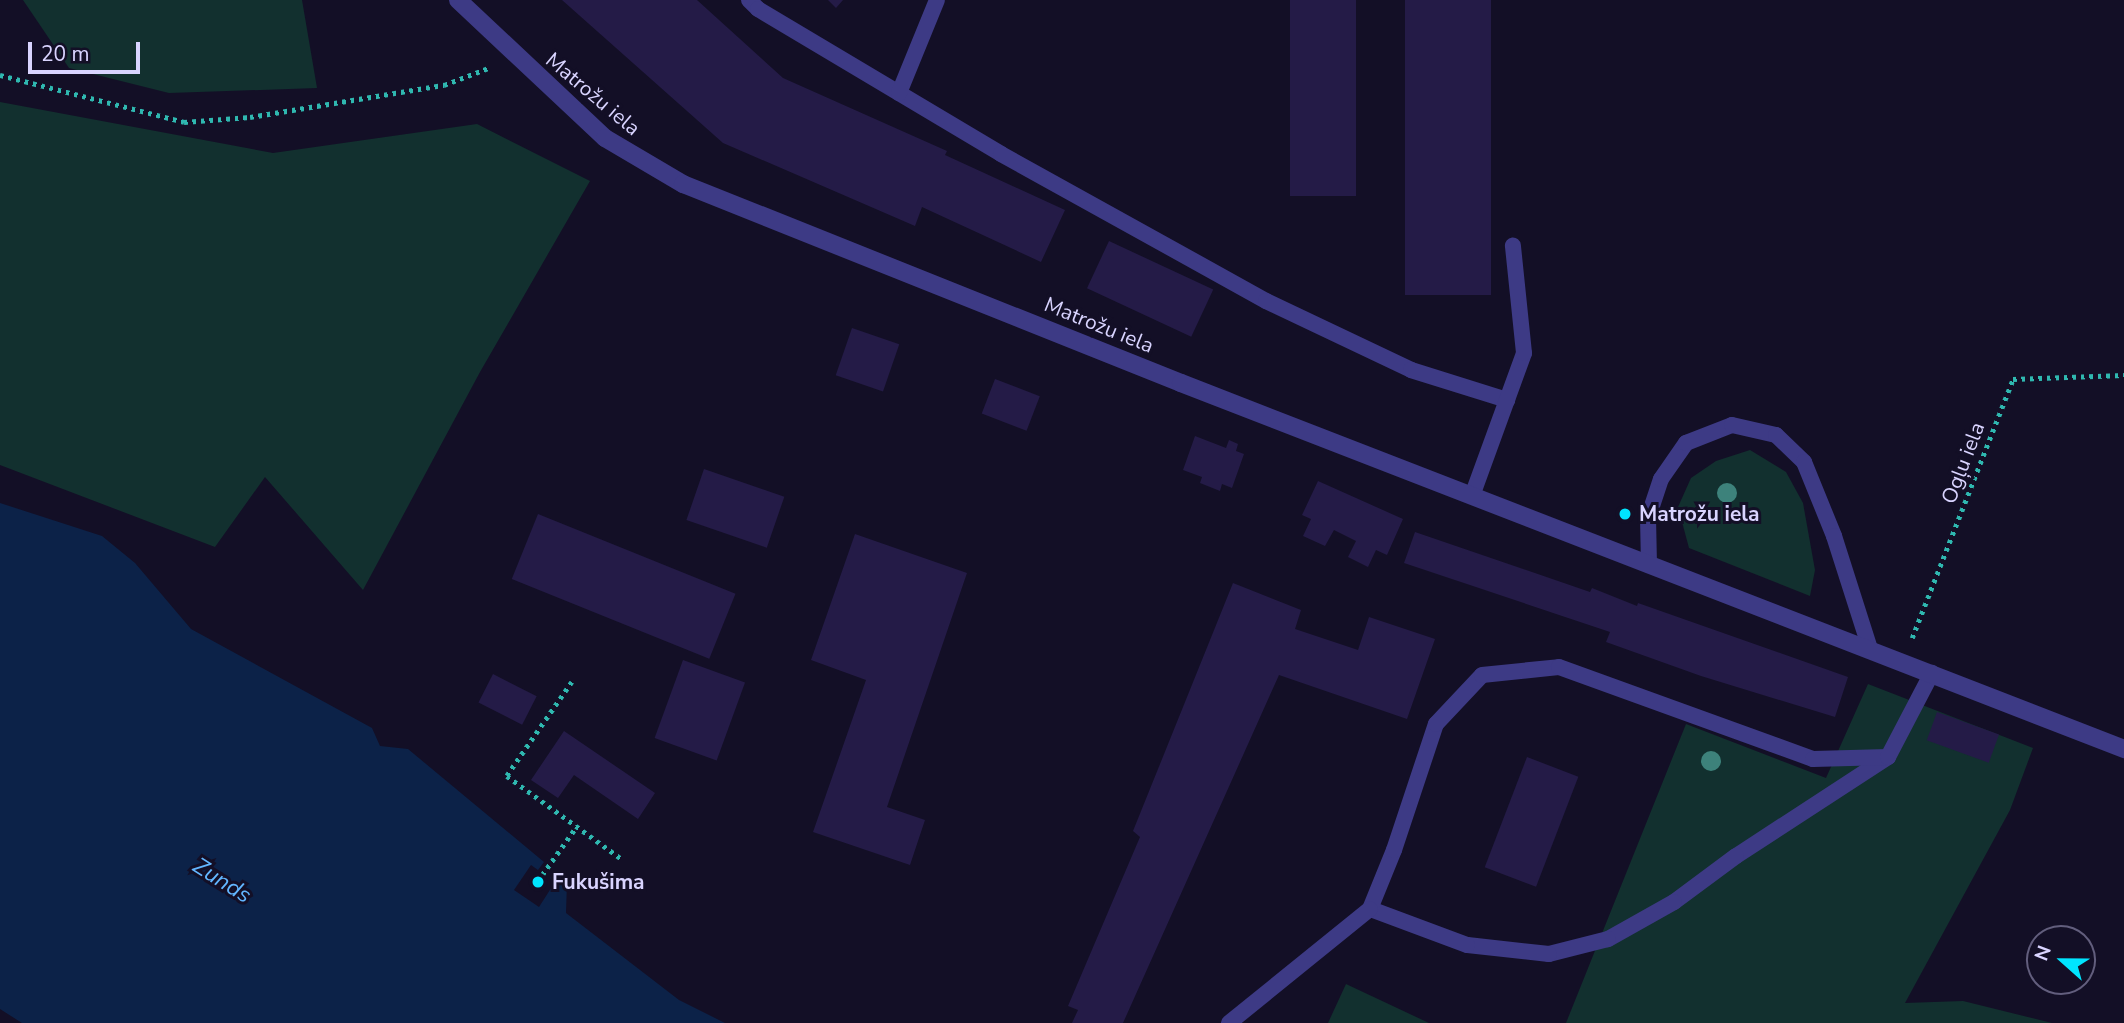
<!DOCTYPE html>
<meta charset="utf-8">
<style>
body{margin:0}
#map{position:relative;width:2124px;height:1023px;overflow:hidden;background:#130f26;font-family:"Nunito Sans",sans-serif}
div>[style]{position:absolute}
.green>*{inset:0;background:#12302f}
.water>*{inset:0;background:#0c2248}
.building>*{inset:0;background:#241b47;transform-origin:0 0}
.path>*{height:4.5px;margin-top:-2.25px;transform-origin:0;background:repeating-linear-gradient(90deg,#2fb8b0 0 3.5px,transparent 0 8.5px)}
.service>*{height:16px;margin:-8px;padding:0 8px;transform-origin:8px;border-radius:8px;background:#3d3a85}
.minor>*{height:18px;margin:-9px;padding:0 9px;transform-origin:9px;border-radius:9px;background:#3d3a85}
.trees>*{width:20px;height:20px;margin:-10px;border-radius:50%;background:#3d827b}
.dots>*{width:19px;height:19px;translate:-50% -50%;box-sizing:border-box;border:4px solid #130f26;border-radius:50%}
span{translate:-50% -50%;white-space:nowrap;text-align:center;line-height:1.15;-webkit-text-stroke:6px #130f26;paint-order:stroke}
.street-label{font-size:21px;color:#d9d4ff}
.poi-label{font-size:21px;color:#d9d4ff;font-weight:700}
.left{translate:0 -50%;text-align:left}
.water-label{font-size:23px;color:#62b6ff;font-style:italic}
.north{position:absolute;left:2026px;top:925px;width:70px;height:70px;box-sizing:border-box;background:#130f26;border:2px solid #625e7d;border-radius:50%;rotate:291deg;font-size:19px;font-weight:700;line-height:28px;text-align:center;color:#d9d4ff}
.north::after{content:'';display:block;margin:auto;width:24px;height:32px;background:#00e5ff;clip-path:polygon(50% 0,100% 100%,50% 72%,0 100%)}
.scale{position:absolute;left:28px;top:42px;width:112px;height:32px;box-sizing:border-box;border:4px solid #d9d4ff;border-top:0;padding-left:9px;font-size:21px;line-height:24px;white-space:nowrap;color:#d9d4ff;-webkit-text-stroke:5px #130f26;paint-order:stroke}
</style>
<div id="map">
<div class="green">
<div style="clip-path:polygon(23px 0,302px 0,317px 88px,169px 93px,69px 68px)"></div>
<div style="clip-path:polygon(0 102px,273px 153px,477px 124px,590px 181px,480px 372px,363px 590px,265px 477px,215px 547px,0 465px)"></div>
<div style="clip-path:polygon(1750px 450px,1786px 472px,1803px 503px,1815px 570px,1810px 596px,1689px 548px,1678px 507px,1691px 478px,1716px 461px)"></div>
<div style="clip-path:polygon(1868px 684px,2033px 748px,2010px 810px,1905px 1003px,1963px 1001px,2052px 1023px,1566px 1023px,1686px 724px,1826px 778px)"></div>
<div style="clip-path:polygon(1346px 984px,1429px 1023px,1328px 1023px)"></div>
</div>
<div class="water">
<div style="clip-path:polygon(0 503px,102px 536px,135px 563px,191px 629px,372px 728px,380px 746px,408px 749px,544px 862px,538px 870px,531px 865px,514px 890px,539px 907px,555px 882px,550px 878px,555px 872px,567px 882px,566px 913px,679px 1000px,725px 1023px,22px 1023px,0 1009px)"></div>
</div>
<div class="building">
<div style="clip-path:polygon(562px 0,697px 0,783px 78px,947px 151px,945px 155px,1065px 210px,1041px 262px,922px 207px,915px 226px,723px 143px)"></div>
<div style="clip-path:polygon(828px 0,843px 0,836px 8px)"></div>
<div style="left:1290px;top:0;width:66px;height:196px"></div>
<div style="left:1405px;top:0;width:86px;height:295px"></div>
<div style="left:1109px;top:241px;width:115px;height:52px;rotate:25deg"></div>
<div style="left:852px;top:328px;width:50px;height:50px;rotate:19deg"></div>
<div style="left:995px;top:379px;width:48px;height:37px;rotate:21deg"></div>
<div style="clip-path:polygon(1195px 436px,1226px 448px,1229px 440px,1238px 444px,1236px 451px,1244px 454px,1232px 488px,1222px 484px,1220px 491px,1200px 483px,1202px 477px,1183px 470px)"></div>
<div style="left:704px;top:469px;width:85px;height:54px;rotate:19deg"></div>
<div style="clip-path:polygon(1318px 481px,1403px 519px,1387px 555px,1376px 550px,1368px 567px,1348px 557px,1356px 541px,1334px 530px,1325px 546px,1303px 536px,1311px 519px,1302px 515px)"></div>
<div style="left:538px;top:514px;width:213px;height:70px;rotate:22deg"></div>
<div style="clip-path:polygon(1415px 532px,1590px 592px,1592px 588px,1637px 606px,1638px 603px,1848px 677px,1835px 717px,1701px 676px,1606px 642px,1610px 632px,1404px 563px)"></div>
<div style="clip-path:polygon(855px 534px,967px 573px,887px 807px,925px 820px,910px 865px,813px 832px,866px 680px,811px 660px)"></div>
<div style="clip-path:polygon(1233px 583px,1301px 610px,1295px 629px,1358px 650px,1369px 617px,1435px 639px,1407px 719px,1279px 675px,1123px 1023px,1072px 1023px,1078px 1010px,1068px 1006px,1140px 837px,1133px 831px)"></div>
<div style="left:683px;top:660px;width:66px;height:83px;rotate:20deg"></div>
<div style="left:493px;top:674px;width:49px;height:32px;rotate:27deg"></div>
<div style="left:1937px;top:712px;width:66px;height:30px;rotate:20deg"></div>
<div style="clip-path:polygon(564px 731px,655px 793px,638px 819px,574px 775px,558px 798px,531px 780px)"></div>
<div style="left:1527px;top:757px;width:55px;height:118px;rotate:21deg"></div>
</div>
<div class="path">
<div style="left:0;top:75px;width:190px;rotate:14.3deg"></div>
<div style="left:184px;top:122px;width:66px;rotate:-4.3deg"></div>
<div style="left:250px;top:117px;width:197px;rotate:-9.4deg"></div>
<div style="left:444px;top:85px;width:50px;rotate:-21deg"></div>
<div style="left:1912px;top:638px;width:278px;rotate:-68.7deg"></div>
<div style="left:2013px;top:379px;width:111px;rotate:-2.1deg"></div>
<div style="left:572px;top:682px;width:114px;rotate:124.7deg"></div>
<div style="left:507px;top:776px;width:143px;rotate:35.9deg"></div>
<div style="left:542px;top:875px;width:60px;rotate:-54.5deg"></div>
</div>
<div class="service">
<div style="left:749px;top:0;width:13px;rotate:45deg"></div>
<div style="left:758px;top:9px;width:283px;rotate:30.8deg"></div>
<div style="left:1001px;top:154px;width:303px;rotate:29deg"></div>
<div style="left:1266px;top:301px;width:161px;rotate:25.4deg"></div>
<div style="left:1411px;top:370px;width:101px;rotate:17.4deg"></div>
<div style="left:899px;top:93px;width:100px;rotate:-67.8deg"></div>
<div style="left:1472px;top:496px;width:152px;rotate:-70deg"></div>
<div style="left:1524px;top:353px;width:108px;rotate:-95.9deg"></div>
<div style="left:1649px;top:565px;width:47px;rotate:-91.2deg"></div>
<div style="left:1648px;top:518px;width:41px;rotate:-71.6deg"></div>
<div style="left:1661px;top:479px;width:44px;rotate:-55.2deg"></div>
<div style="left:1686px;top:443px;width:49px;rotate:-21.4deg"></div>
<div style="left:1732px;top:425px;width:45px;rotate:12.8deg"></div>
<div style="left:1776px;top:435px;width:39px;rotate:44deg"></div>
<div style="left:1804px;top:462px;width:80px;rotate:67.9deg"></div>
<div style="left:1834px;top:536px;width:119px;rotate:72.3deg"></div>
<div style="left:1888px;top:757px;width:181px;rotate:146.9deg"></div>
<div style="left:1736px;top:856px;width:77px;rotate:143.4deg"></div>
<div style="left:1674px;top:902px;width:76px;rotate:150.7deg"></div>
<div style="left:1608px;top:939px;width:61px;rotate:165.7deg"></div>
<div style="left:1549px;top:954px;width:82px;rotate:-173.7deg"></div>
<div style="left:1467px;top:945px;width:103px;rotate:-159.6deg"></div>
<div style="left:1370px;top:909px;width:64px;rotate:-67.9deg"></div>
<div style="left:1394px;top:850px;width:133px;rotate:-71.6deg"></div>
<div style="left:1436px;top:724px;width:67px;rotate:-46.8deg"></div>
<div style="left:1482px;top:675px;width:77px;rotate:-5.9deg"></div>
<div style="left:1559px;top:667px;width:270px;rotate:19.9deg"></div>
<div style="left:1813px;top:759px;width:75px;rotate:-1.5deg"></div>
<div style="left:1888px;top:757px;width:95px;rotate:-62.4deg"></div>
<div style="left:1229px;top:1023px;width:181px;rotate:-39deg"></div>
</div>
<div class="minor">
<div style="left:458px;top:0;width:202px;rotate:43.2deg"></div>
<div style="left:605px;top:138px;width:91px;rotate:30.5deg"></div>
<div style="left:683px;top:184px;width:536px;rotate:21.78deg"></div>
<div style="left:1181px;top:383px;width:1012px;rotate:21.21deg"></div>
</div>
<div class="trees">
<div style="left:1727px;top:493px"></div>
<div style="left:1711px;top:761px"></div>
</div>
<div class="dots">
<div style="left:1625px;top:514px;background:#00e5ff"></div>
<div style="left:538px;top:882px;background:#00e5ff"></div>
</div>
<div class="street-label">
<span style="left:593px;top:94px;rotate:40deg">Matrožu iela</span>
<span style="left:1099px;top:325px;rotate:22deg">Matrožu iela</span>
<span style="left:1963px;top:463px;rotate:-69deg">Ogļu iela</span>
</div>
<div class="poi-label">
<span class="left" style="left:1639px;top:514px">Matrožu iela</span>
<span class="left" style="left:552px;top:882px">Fukušima</span>
</div>
<div class="water-label">
<span style="left:222px;top:881px;rotate:32deg">Zunds</span>
</div>
<div class="north">N</div>
<div class="scale">20 m</div>
</div>
